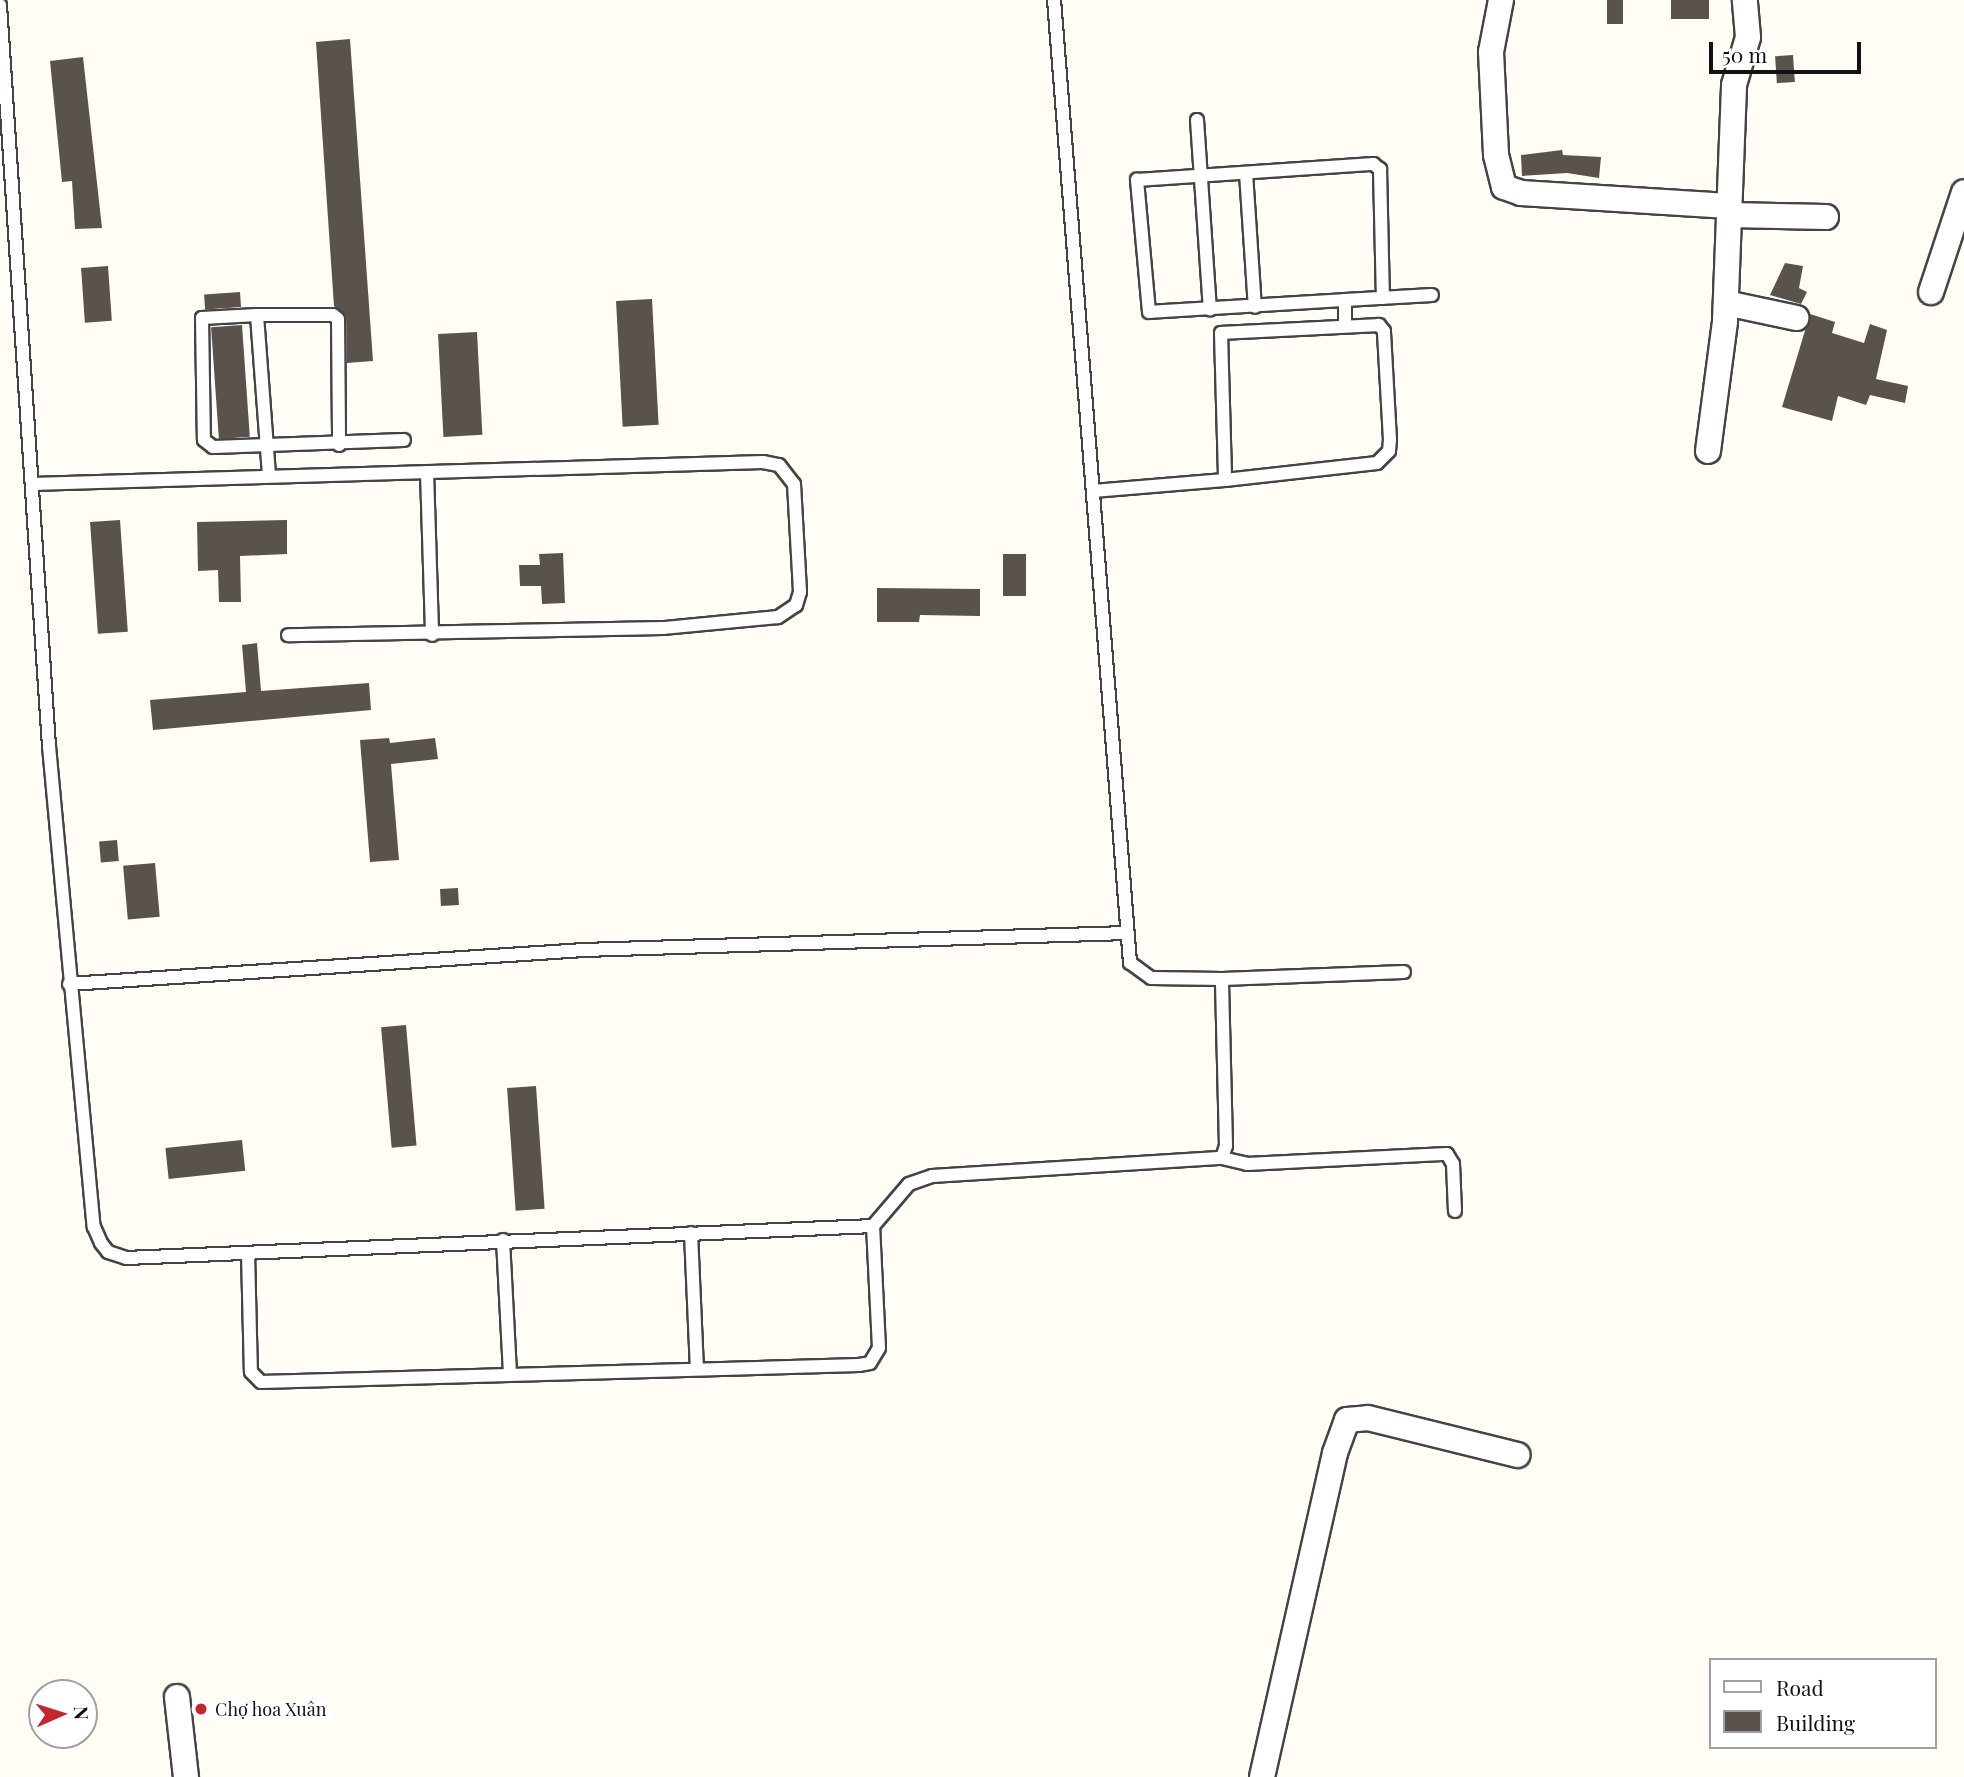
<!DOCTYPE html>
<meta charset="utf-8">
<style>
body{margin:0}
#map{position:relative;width:1964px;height:1777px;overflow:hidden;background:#fffdf5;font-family:"Playfair Display",serif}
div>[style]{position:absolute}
.building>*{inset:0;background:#5a524d;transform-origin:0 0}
.roads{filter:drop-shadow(2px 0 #444) drop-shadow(-2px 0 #444) drop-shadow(0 2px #444) drop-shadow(0 -2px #444)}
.service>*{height:12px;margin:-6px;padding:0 6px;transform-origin:6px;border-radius:6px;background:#fff}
.minor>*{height:24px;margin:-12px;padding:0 12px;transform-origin:12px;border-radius:12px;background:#fff}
.dots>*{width:19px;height:19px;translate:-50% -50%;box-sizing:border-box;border:4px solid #fff;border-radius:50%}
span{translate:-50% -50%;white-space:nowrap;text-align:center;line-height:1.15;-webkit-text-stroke:7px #fff;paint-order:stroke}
.poi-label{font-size:18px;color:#111}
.left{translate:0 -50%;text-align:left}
.legend{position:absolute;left:1709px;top:1658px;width:228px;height:91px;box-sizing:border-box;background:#fff;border:2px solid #a0a0a0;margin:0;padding:9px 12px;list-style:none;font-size:21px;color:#111}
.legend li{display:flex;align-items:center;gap:14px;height:35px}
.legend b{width:35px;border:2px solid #a0a0a0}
.north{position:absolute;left:28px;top:1679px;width:70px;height:70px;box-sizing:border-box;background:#fff;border:2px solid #a0a0a0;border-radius:50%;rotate:87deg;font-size:19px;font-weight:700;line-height:28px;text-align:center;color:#111}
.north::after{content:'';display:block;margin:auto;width:24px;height:32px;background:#c4262e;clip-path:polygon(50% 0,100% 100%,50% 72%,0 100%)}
.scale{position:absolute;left:1709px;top:42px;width:152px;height:32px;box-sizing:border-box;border:4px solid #111;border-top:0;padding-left:9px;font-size:21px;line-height:24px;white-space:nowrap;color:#111;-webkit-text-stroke:5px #fff;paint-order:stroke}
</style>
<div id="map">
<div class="building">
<div style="left:1607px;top:0;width:16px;height:24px"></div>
<div style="left:1671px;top:0;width:38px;height:19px"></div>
<div style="clip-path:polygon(350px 39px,373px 361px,347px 363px,346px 316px,334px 306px,316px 42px)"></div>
<div style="left:1793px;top:55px;width:27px;height:18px;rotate:86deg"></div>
<div style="clip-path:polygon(83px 57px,102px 228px,75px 229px,72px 181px,62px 182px,50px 61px)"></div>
<div style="clip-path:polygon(1562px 150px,1563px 155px,1601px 157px,1599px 178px,1567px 173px,1522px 176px,1521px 155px)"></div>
<div style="clip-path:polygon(1785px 263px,1803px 266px,1799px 288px,1807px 292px,1801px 304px,1770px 295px)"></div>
<div style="left:108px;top:266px;width:55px;height:27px;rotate:86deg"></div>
<div style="left:240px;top:292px;width:15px;height:36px;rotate:86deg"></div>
<div style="left:652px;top:299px;width:126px;height:36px;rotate:87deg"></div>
<div style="clip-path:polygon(1810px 314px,1835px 322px,1832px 333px,1864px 343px,1870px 324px,1887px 330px,1876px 379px,1908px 386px,1905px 403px,1870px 395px,1866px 405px,1838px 396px,1832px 421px,1782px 407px)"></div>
<div style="left:242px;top:325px;width:112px;height:31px;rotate:86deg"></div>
<div style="left:477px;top:332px;width:103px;height:39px;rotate:87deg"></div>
<div style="left:120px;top:520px;width:112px;height:30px;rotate:86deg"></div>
<div style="clip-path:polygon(287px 520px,287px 554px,240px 556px,241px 602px,219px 602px,218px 570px,198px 571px,197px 522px)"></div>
<div style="clip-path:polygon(563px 553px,565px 603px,542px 604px,541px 586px,520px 586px,519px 565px,540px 565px,539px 554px)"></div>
<div style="left:1003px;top:554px;width:23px;height:42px"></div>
<div style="clip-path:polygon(877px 588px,980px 589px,980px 616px,920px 615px,919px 622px,877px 622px)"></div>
<div style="clip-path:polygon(257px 643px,261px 691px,369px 683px,371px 710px,153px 730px,150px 700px,246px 692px,242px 645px)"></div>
<div style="clip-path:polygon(389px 738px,390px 743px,435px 738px,438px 759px,391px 764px,399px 860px,370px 862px,360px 740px)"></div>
<div style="left:117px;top:840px;width:21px;height:18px;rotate:85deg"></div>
<div style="left:155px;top:863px;width:54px;height:32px;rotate:85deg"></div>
<div style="left:458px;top:888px;width:17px;height:18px;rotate:87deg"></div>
<div style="left:406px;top:1025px;width:121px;height:25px;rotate:85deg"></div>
<div style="left:536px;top:1086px;width:123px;height:29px;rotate:86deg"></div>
<div style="left:242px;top:1140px;width:31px;height:77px;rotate:84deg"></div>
</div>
<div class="roads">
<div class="service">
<div style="left:0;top:5px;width:743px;rotate:86.22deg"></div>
<div style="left:49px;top:746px;width:483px;rotate:84.7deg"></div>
<div style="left:94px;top:1227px;width:17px;rotate:66deg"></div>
<div style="left:101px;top:1243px;width:11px;rotate:52deg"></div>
<div style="left:108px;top:1252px;width:19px;rotate:18deg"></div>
<div style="left:126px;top:1258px;width:748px;rotate:-2.45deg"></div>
<div style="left:1197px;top:120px;width:190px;rotate:86.1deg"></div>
<div style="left:1246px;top:173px;width:134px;rotate:86.2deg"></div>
<div style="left:1345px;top:300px;width:196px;rotate:176.5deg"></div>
<div style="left:1149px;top:312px;width:133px;rotate:-95.2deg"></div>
<div style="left:1137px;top:180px;width:237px;rotate:-3.9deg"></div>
<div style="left:1373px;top:164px;width:9px;rotate:36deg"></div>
<div style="left:1380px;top:169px;width:129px;rotate:88.7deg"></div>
<div style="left:257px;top:315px;width:55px;rotate:176.9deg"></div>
<div style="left:202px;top:318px;width:122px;rotate:89.1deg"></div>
<div style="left:204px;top:440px;width:11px;rotate:38deg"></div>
<div style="left:213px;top:447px;width:191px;rotate:-2.1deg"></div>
<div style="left:1345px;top:325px;width:25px;rotate:-90deg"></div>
<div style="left:1345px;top:300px;width:87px;rotate:-3.3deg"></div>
<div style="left:427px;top:472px;width:163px;rotate:88.2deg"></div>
<div style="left:269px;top:475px;width:160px;rotate:-94.3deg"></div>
<div style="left:257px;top:315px;width:76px"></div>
<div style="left:333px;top:315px;width:6px;rotate:39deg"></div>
<div style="left:338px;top:319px;width:126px;rotate:89.5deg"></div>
<div style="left:32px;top:484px;width:731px;rotate:-1.72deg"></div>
<div style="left:763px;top:462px;width:16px;rotate:11deg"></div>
<div style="left:779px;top:465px;width:24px;rotate:52deg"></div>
<div style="left:794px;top:484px;width:108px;rotate:86.8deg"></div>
<div style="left:800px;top:592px;width:14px;rotate:107deg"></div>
<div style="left:796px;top:605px;width:22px;rotate:146deg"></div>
<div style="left:778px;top:617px;width:116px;rotate:174.5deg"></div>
<div style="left:663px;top:628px;width:375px;rotate:178.9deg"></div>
<div style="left:1093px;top:491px;width:132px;rotate:-4.8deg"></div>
<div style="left:1225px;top:480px;width:153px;rotate:-6.4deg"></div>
<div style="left:1377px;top:463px;width:17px;rotate:-45deg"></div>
<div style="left:1389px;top:451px;width:11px;rotate:-85deg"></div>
<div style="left:1390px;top:440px;width:109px;rotate:-93.2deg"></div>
<div style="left:1384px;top:331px;width:8px;rotate:-130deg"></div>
<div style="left:1379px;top:325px;width:158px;rotate:177.1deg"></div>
<div style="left:1221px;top:333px;width:147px;rotate:88.4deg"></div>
<div style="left:1222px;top:979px;width:182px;rotate:-2.2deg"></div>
<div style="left:69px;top:984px;width:515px;rotate:-3.78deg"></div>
<div style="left:583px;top:950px;width:544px;rotate:-1.79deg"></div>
<div style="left:1222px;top:1158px;width:26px;rotate:13deg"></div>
<div style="left:1247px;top:1164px;width:200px;rotate:-2.9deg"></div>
<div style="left:1447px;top:1154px;width:12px;rotate:59deg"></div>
<div style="left:1453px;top:1164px;width:47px;rotate:87.6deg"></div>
<div style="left:691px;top:1233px;width:136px;rotate:87.5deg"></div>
<div style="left:503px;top:1240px;width:133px;rotate:87deg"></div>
<div style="left:248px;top:1253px;width:119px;rotate:88.6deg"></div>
<div style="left:251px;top:1372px;width:14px;rotate:45deg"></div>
<div style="left:261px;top:1382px;width:598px;rotate:-1.63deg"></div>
<div style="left:859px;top:1365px;width:11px;rotate:-10deg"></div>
<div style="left:870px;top:1363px;width:17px;rotate:-59deg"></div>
<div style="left:879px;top:1348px;width:122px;rotate:-92.8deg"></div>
<div style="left:873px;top:1226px;width:55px;rotate:-49.4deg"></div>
<div style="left:909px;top:1184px;width:24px;rotate:-19deg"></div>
<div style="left:932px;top:1176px;width:291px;rotate:-3.6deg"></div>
<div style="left:1222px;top:1158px;width:13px;rotate:-72deg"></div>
<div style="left:1226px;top:1146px;width:167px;rotate:-91.4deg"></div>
<div style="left:1222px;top:979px;width:71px;rotate:-179.2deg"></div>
<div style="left:1151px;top:978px;width:26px;rotate:-144deg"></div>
<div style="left:1130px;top:963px;width:966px;rotate:-94.51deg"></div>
</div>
<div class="minor">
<div style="left:1501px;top:0;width:53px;rotate:100.9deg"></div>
<div style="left:1491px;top:52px;width:103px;rotate:87.2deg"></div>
<div style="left:1496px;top:155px;width:33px;rotate:76deg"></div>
<div style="left:1504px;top:187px;width:18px;rotate:19deg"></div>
<div style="left:1521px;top:193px;width:208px;rotate:3.6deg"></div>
<div style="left:1729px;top:215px;width:97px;rotate:1.2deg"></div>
<div style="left:1931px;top:292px;width:105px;rotate:-71.7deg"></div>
<div style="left:1726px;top:303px;width:72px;rotate:12.1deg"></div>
<div style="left:1708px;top:451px;width:131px;rotate:-82.5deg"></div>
<div style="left:1725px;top:321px;width:236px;rotate:-87.8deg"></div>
<div style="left:1734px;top:85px;width:50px;rotate:-73.7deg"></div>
<div style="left:1748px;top:37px;width:37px;rotate:-95deg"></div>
<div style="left:177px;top:1697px;width:81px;rotate:83.6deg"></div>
<div style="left:1262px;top:1777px;width:332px;rotate:-77.3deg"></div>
<div style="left:1335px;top:1453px;width:35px;rotate:-70deg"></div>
<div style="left:1347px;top:1420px;width:21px;rotate:-5deg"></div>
<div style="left:1368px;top:1418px;width:154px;rotate:13.9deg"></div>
</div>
</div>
<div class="dots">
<div style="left:201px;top:1709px;background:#c4262e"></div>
</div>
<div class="poi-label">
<span class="left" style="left:215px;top:1709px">Chợ hoa Xuân</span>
</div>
<ul class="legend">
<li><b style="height:9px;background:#fff"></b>Road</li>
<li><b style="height:19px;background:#5a524d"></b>Building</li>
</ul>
<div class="north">N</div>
<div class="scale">50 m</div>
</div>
